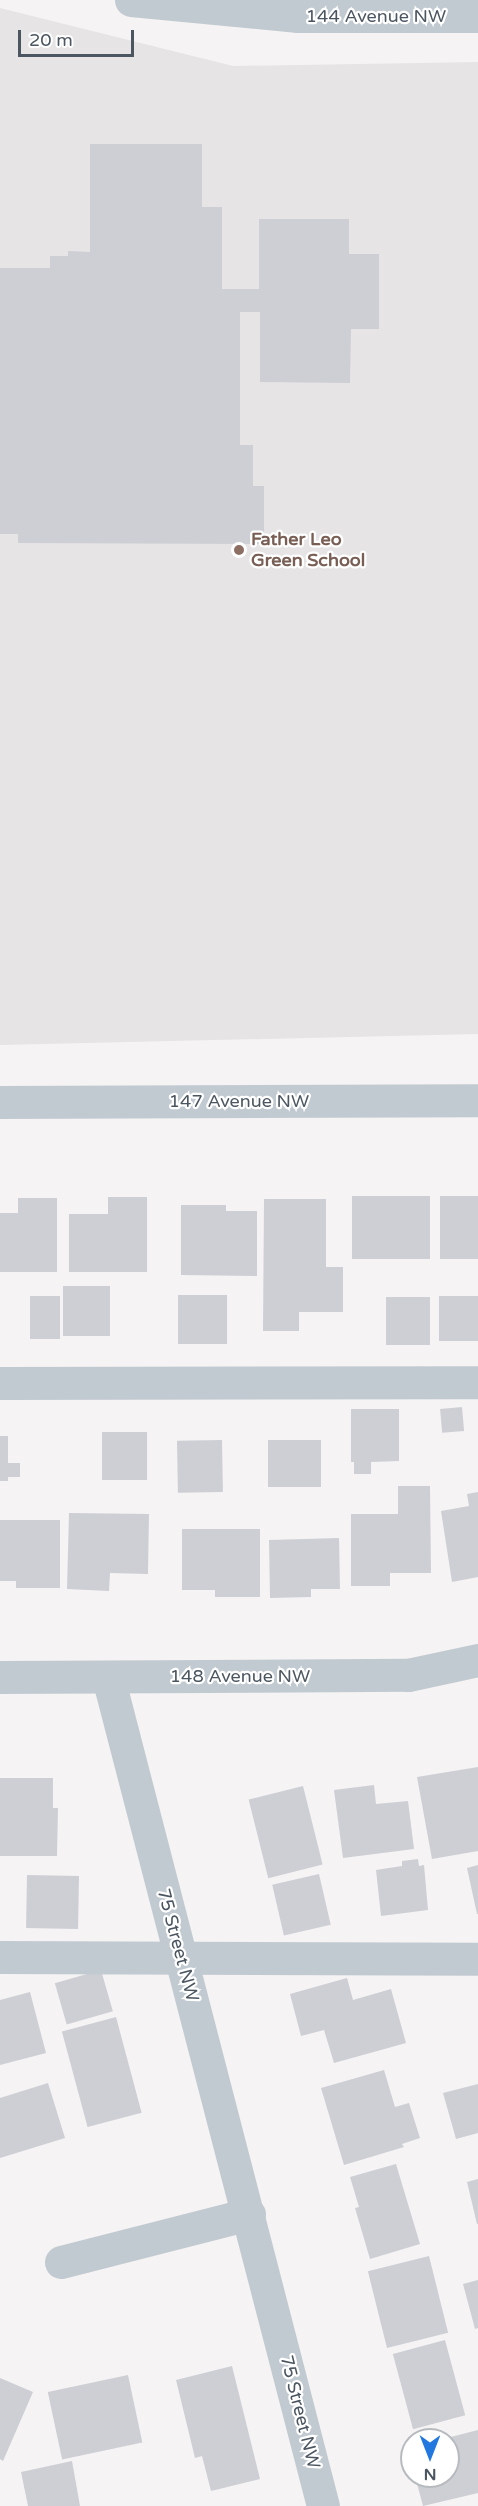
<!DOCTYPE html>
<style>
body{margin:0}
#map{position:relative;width:478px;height:2506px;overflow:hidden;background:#f5f3f3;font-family:"Varela Round",sans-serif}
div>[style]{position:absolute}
.education>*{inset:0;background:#e6e4e5}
.building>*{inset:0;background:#cdcfd5;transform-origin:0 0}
.minor>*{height:33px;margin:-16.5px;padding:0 16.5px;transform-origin:16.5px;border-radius:16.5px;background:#c2cad1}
.dots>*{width:16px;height:16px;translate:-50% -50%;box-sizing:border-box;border:3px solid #fff;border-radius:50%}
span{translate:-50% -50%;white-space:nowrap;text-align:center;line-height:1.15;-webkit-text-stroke:4.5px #fff;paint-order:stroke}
.street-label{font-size:18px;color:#4b5660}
.education-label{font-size:18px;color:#785e54;font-weight:700}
.left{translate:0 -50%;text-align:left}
.north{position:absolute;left:400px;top:2428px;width:60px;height:60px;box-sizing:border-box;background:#fff;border:2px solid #b7bbbf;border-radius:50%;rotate:180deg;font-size:16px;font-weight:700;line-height:24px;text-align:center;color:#4b5660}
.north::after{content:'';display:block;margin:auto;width:21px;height:27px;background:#2378df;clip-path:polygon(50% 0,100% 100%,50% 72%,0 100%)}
.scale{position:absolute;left:18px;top:30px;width:116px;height:27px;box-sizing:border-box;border:3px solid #4b5660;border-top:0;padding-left:8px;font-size:18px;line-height:21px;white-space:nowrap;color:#4b5660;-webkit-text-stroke:4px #fff;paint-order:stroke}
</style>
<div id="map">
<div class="education">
<div style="clip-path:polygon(0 8px,233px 66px,478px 62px,478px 1034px,0 1045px)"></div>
</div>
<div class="building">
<div style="clip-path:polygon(90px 144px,202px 144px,202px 207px,222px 207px,222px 289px,259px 289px,259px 219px,349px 219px,349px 254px,379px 254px,379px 329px,351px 329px,350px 383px,260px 382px,260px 312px,240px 312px,240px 445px,253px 445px,253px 486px,264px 486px,264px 544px,18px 543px,18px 534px,0 534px,0 268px,50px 268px,50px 256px,68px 256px,68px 251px,90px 252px)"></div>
<div style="left:352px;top:1196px;width:78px;height:63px"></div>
<div style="left:478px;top:1196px;width:63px;height:38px;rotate:90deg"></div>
<div style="clip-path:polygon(108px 1197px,147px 1197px,147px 1272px,69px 1272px,69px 1214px,108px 1214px)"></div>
<div style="clip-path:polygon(18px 1198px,57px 1198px,57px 1272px,0 1272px,0 1213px,18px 1213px)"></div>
<div style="clip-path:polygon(264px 1199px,326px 1199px,326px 1267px,343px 1267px,343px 1312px,299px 1312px,299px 1331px,263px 1331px)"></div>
<div style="clip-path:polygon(181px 1205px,226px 1205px,226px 1211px,257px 1211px,257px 1276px,181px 1275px)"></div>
<div style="left:63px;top:1286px;width:47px;height:50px"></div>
<div style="left:178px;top:1295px;width:49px;height:49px"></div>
<div style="left:30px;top:1296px;width:30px;height:43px"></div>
<div style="left:439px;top:1296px;width:39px;height:45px"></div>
<div style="left:386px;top:1297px;width:44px;height:48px"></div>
<div style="left:462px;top:1407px;width:24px;height:22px;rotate:85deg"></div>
<div style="clip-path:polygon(351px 1409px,399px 1409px,399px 1461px,371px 1462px,371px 1474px,354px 1474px,354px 1462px,351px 1462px)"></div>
<div style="left:102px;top:1432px;width:45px;height:48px"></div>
<div style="clip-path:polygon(0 1436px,8px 1436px,8px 1463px,20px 1463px,20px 1477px,8px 1477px,8px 1481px,0 1481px)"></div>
<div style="left:222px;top:1440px;width:52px;height:45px;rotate:89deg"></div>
<div style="left:268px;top:1440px;width:53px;height:47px"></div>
<div style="clip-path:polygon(398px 1486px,430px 1486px,431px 1573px,390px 1573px,390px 1586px,351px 1586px,351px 1514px,398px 1514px)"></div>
<div style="clip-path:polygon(478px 1492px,478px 1577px,452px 1582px,441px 1511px,469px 1506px,467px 1494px)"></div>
<div style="clip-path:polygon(69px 1513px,149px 1514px,148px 1574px,110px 1573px,109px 1591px,67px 1589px)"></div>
<div style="clip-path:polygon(0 1520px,60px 1520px,60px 1588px,16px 1588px,16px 1581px,0 1581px)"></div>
<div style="clip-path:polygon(182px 1529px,260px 1529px,260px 1597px,215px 1597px,215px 1590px,182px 1590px)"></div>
<div style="clip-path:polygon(339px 1538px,340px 1589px,311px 1589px,311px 1597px,270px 1598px,269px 1540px)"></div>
<div style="clip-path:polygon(478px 1767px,478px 1851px,432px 1859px,417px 1777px)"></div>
<div style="clip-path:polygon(0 1778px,53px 1778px,53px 1808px,58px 1808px,57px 1856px,0 1856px)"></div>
<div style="clip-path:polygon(374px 1785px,376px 1804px,408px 1801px,414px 1849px,343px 1858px,334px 1790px)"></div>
<div style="left:303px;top:1786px;width:81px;height:56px;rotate:76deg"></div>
<div style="clip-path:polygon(418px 1859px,419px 1866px,424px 1865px,428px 1910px,381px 1916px,376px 1870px,402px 1866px,402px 1861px)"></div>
<div style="clip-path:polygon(478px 1865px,478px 1914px,477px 1914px,467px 1868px)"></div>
<div style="left:319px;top:1874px;width:52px;height:48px;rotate:77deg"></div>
<div style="left:27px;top:1875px;width:52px;height:53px;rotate:1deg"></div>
<div style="left:101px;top:1970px;width:43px;height:48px;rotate:74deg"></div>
<div style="clip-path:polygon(347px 1978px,353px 2000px,391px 1989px,406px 2043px,334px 2063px,324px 2030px,301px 2036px,290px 1994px)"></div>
<div style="clip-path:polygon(30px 1992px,46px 2053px,0 2065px,0 2000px)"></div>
<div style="left:116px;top:2017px;width:99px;height:56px;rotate:75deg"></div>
<div style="clip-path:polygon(384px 2070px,395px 2107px,409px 2103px,420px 2138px,402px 2144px,404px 2147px,344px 2165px,321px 2088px)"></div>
<div style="clip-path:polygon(48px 2083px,65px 2138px,0 2158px,0 2098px)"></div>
<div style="clip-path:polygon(478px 2084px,478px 2133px,456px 2139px,443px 2093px)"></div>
<div style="clip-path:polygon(396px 2164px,420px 2244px,370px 2259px,355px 2208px,359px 2207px,350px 2177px)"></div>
<div style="clip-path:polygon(478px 2179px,478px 2224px,477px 2224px,467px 2182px)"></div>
<div style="left:429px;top:2256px;width:79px;height:63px;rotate:76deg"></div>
<div style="clip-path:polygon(478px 2280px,478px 2328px,475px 2329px,463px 2284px)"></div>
<div style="left:445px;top:2340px;width:78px;height:54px;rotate:75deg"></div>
<div style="clip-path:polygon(232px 2366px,260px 2479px,211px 2491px,202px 2456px,195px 2458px,176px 2380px)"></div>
<div style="left:128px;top:2375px;width:69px;height:82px;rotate:78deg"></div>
<div style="clip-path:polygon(0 2378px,33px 2392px,3px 2461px,0 2459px)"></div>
<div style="clip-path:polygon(478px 2430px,478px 2493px,423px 2506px,415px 2476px,448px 2476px,448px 2440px,443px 2439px)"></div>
<div style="clip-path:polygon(72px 2461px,80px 2506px,28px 2506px,21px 2472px)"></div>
</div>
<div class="minor">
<div style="left:131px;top:0;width:168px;rotate:5.5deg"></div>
<div style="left:298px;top:16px;width:180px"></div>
<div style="left:0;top:1102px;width:478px;rotate:-0.2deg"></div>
<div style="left:0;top:1383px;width:478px;rotate:-0.1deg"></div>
<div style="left:0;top:1677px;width:408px;rotate:-0.3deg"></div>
<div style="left:408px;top:1675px;width:72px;rotate:-12.1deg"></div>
<div style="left:108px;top:1677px;width:856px;rotate:75.46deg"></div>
<div style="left:0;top:1957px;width:478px;rotate:0.2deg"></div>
<div style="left:61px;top:2262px;width:194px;rotate:-14.3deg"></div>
</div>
<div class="dots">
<div style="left:239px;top:550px;background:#8d6e63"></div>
</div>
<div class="street-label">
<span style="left:376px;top:16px">144 Avenue NW</span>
<span style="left:239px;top:1101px">147 Avenue NW</span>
<span style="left:240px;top:1676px">148 Avenue NW</span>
<span style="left:178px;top:1945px;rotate:75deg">75 Street NW</span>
<span style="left:300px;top:2412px;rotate:76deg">75 Street NW</span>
</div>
<div class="education-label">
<span class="left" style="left:251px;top:550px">Father Leo<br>Green School</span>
</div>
<div class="north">N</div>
<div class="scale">20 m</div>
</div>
